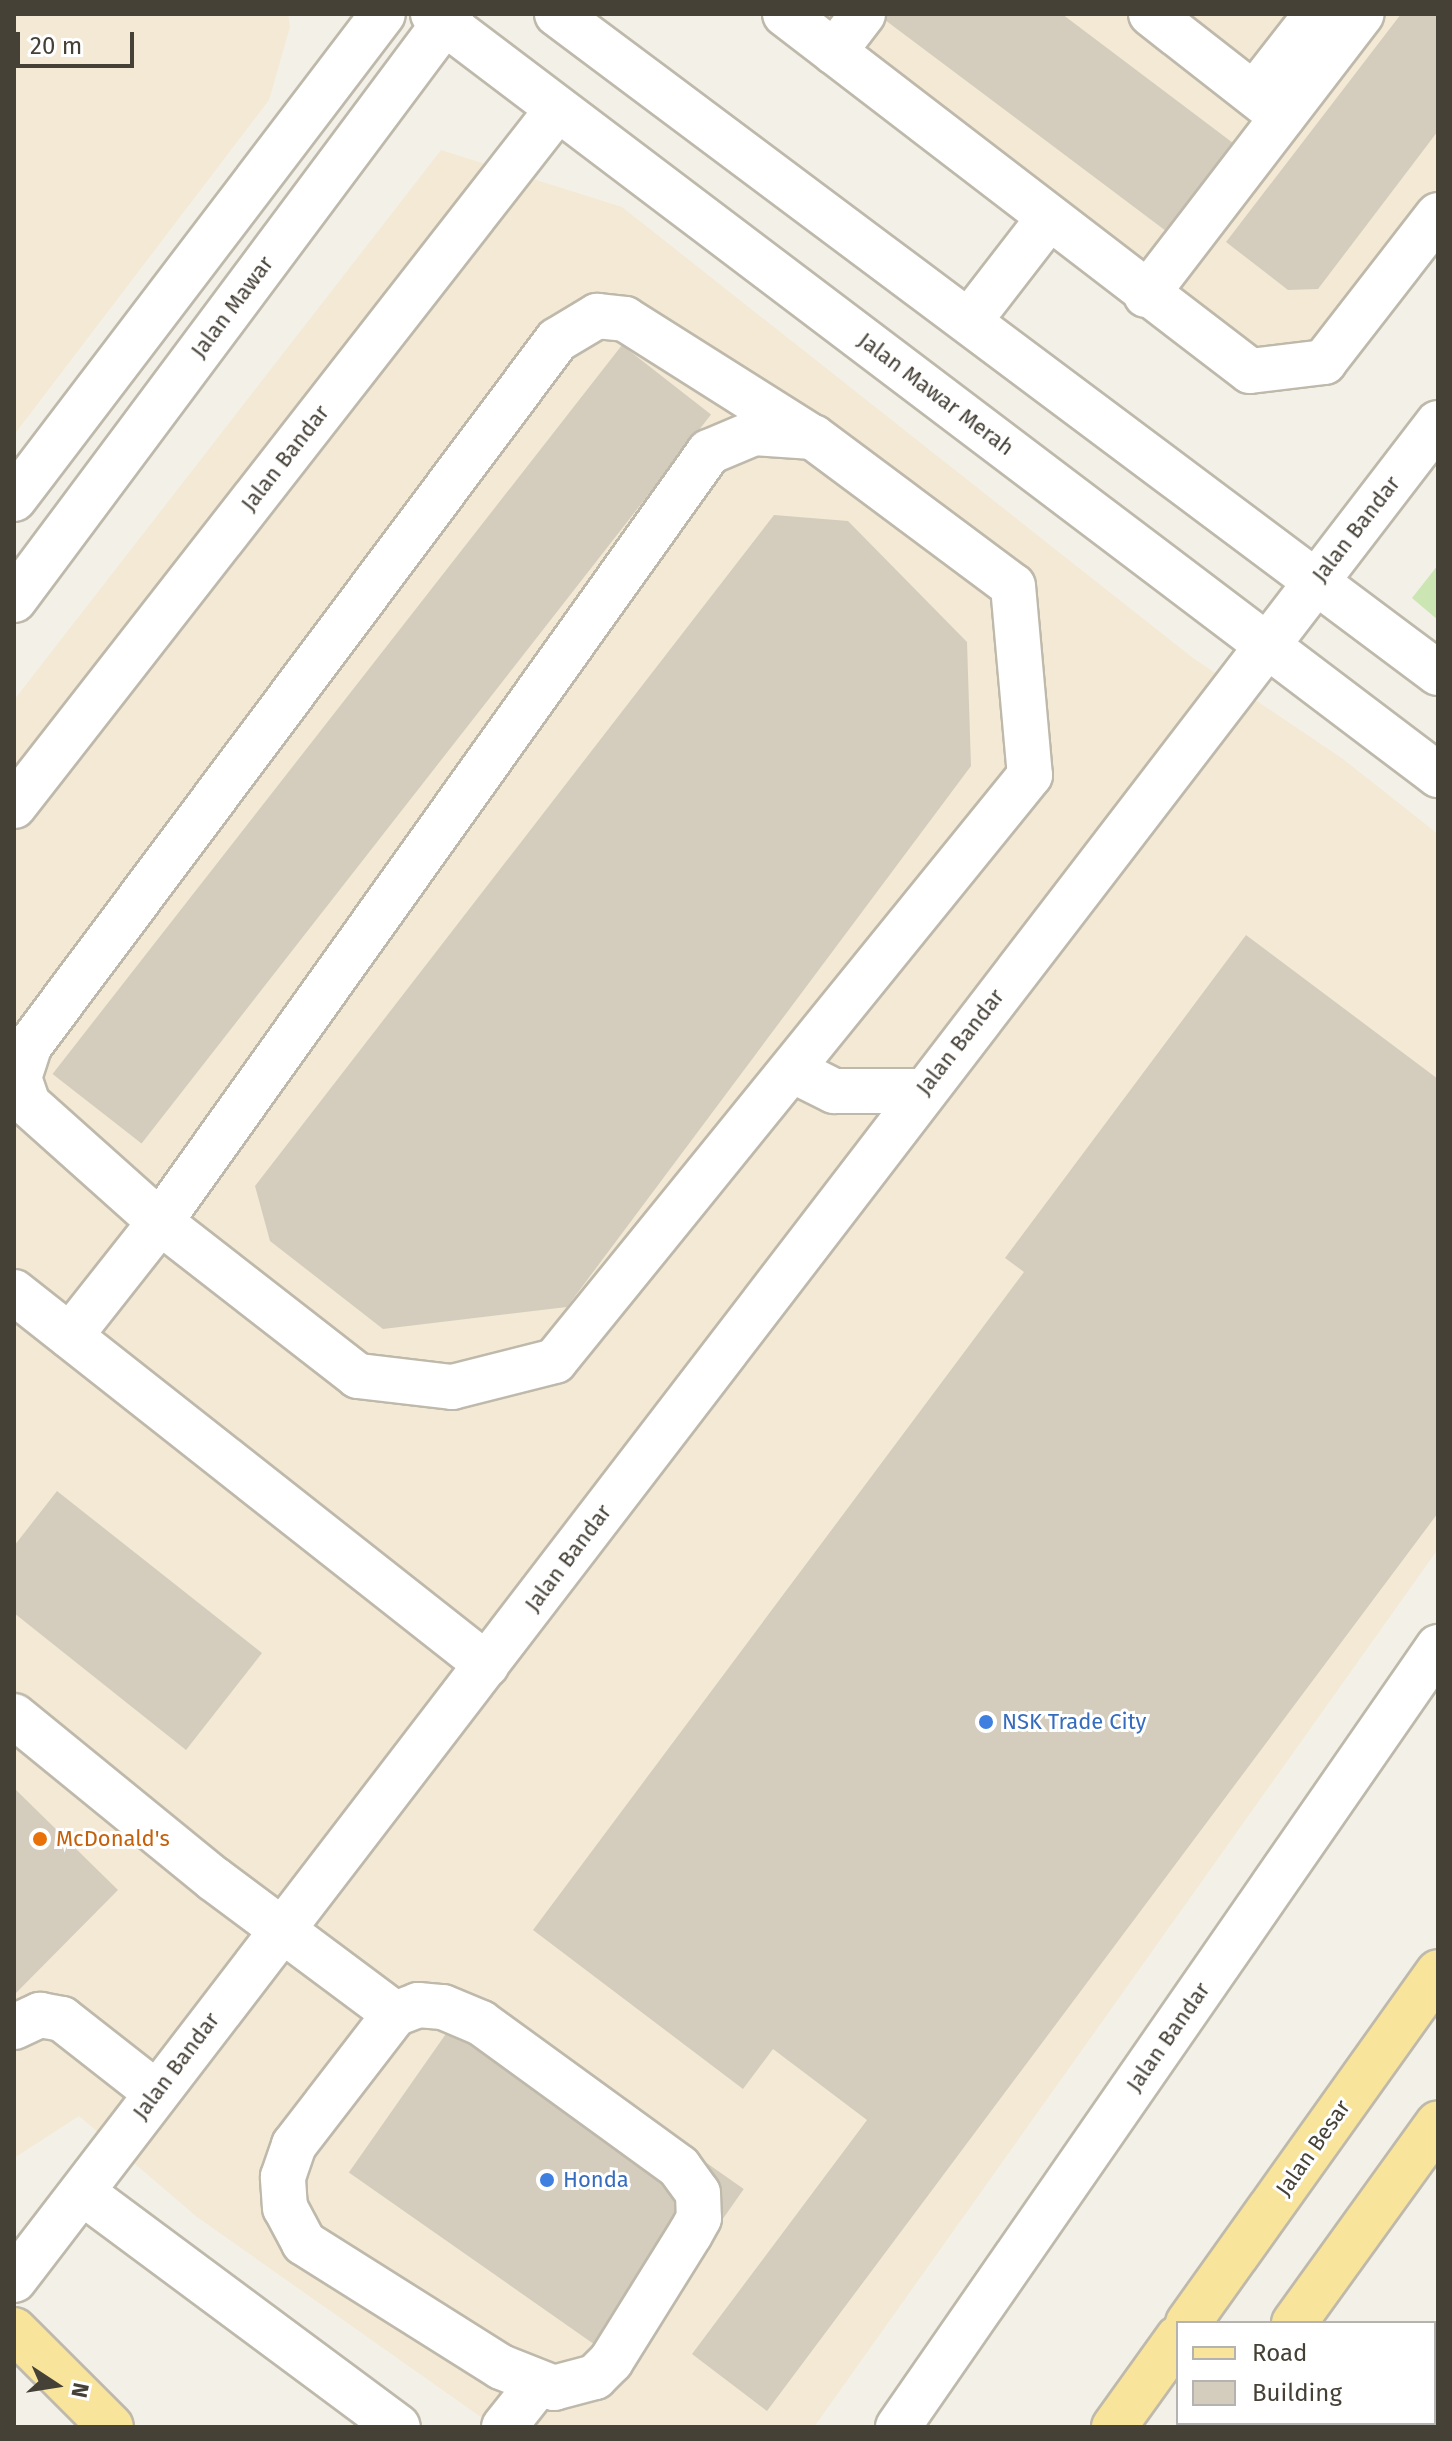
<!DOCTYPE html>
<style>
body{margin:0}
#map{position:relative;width:1452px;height:2441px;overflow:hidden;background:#f3f0e8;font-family:"Fira Sans",sans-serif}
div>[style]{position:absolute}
.commercial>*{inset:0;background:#f4e9d4}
.green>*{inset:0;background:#cbe5b3}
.building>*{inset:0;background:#d4cdbe;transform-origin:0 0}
.roads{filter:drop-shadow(2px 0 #beb9ab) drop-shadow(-2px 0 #beb9ab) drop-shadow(0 2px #beb9ab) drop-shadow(0 -2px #beb9ab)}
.minor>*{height:44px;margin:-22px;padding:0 22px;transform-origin:22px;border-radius:22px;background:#fff}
.major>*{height:44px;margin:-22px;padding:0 22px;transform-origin:22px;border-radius:22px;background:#f9e49b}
.dots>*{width:22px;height:22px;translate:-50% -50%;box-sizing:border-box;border:4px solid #fff;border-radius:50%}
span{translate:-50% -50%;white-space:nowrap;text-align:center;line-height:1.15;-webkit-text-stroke:6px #fff;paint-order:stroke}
.street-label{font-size:22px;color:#464137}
.shop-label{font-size:22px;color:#366cbe}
.left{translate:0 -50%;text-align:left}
.food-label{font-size:22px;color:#c56008}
.frame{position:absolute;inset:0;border:16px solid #464137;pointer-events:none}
.legend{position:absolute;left:1176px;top:2321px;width:260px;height:104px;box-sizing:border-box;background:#fff;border:2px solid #b5b3af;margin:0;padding:10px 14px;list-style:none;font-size:24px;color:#464137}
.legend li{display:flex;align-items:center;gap:16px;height:40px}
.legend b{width:40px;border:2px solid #b5b3af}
.north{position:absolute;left:16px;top:2345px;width:80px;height:80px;-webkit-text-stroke:6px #fff;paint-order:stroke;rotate:102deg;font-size:22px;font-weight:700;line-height:32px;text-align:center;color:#464137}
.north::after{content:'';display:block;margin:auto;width:28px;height:36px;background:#464137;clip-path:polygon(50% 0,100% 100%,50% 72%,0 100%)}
.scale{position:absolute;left:16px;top:32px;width:118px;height:36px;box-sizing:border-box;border:4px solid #464137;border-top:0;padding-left:10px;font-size:24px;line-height:28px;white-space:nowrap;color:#464137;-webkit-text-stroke:6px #fff;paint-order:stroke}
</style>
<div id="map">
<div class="commercial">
<div style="clip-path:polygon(14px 14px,288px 14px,290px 27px,269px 100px,14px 435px)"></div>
<div style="clip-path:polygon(770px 14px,1438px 14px,1438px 226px,1324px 375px,1243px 382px)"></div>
<div style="clip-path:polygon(441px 150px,622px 207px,1193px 658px,1343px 759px,1438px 834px,1438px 1549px,814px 2427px,495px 2427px,197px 2217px,79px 2116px,14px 2158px,14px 700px)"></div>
</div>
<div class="green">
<div style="clip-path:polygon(1438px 565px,1438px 620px,1412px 598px)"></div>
</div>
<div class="building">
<div style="clip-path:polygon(877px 14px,1062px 14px,1241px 149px,1174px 237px)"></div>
<div style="clip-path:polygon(1401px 14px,1438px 14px,1438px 131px,1318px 289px,1288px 290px,1226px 242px)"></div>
<div style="left:622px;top:345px;width:113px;height:925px;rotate:38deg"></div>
<div style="clip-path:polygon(774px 515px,848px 521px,967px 642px,971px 766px,567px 1307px,383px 1329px,270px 1241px,255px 1186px)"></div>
<div style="clip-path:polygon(1246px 935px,1438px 1079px,1438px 1513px,767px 2411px,692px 2354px,867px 2120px,773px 2049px,743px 2089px,533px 1930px,1024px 1272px,1005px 1258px)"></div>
<div style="clip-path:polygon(57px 1491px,262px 1653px,186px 1750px,14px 1613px,14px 1546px)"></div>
<div style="clip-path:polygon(14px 1788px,118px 1890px,14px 1995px)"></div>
<div style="left:471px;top:1998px;width:333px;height:213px;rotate:35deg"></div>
</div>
<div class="roads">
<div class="minor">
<div style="left:433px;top:14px;width:1261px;rotate:37.13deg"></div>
<div style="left:557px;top:14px;width:1100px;rotate:36.8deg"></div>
<div style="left:785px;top:14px;width:586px;rotate:37.51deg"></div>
<div style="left:1250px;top:371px;width:75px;rotate:-6.9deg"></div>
<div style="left:1324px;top:362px;width:186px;rotate:-52.2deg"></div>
<div style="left:1151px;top:14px;width:167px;rotate:38deg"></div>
<div style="left:834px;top:52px;width:48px;rotate:-52.7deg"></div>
<div style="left:1254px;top:94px;width:99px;rotate:-52deg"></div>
<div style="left:1146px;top:295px;width:354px;rotate:-52.5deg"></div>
<div style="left:970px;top:320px;width:128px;rotate:-52.3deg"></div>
<div style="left:754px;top:433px;width:59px;rotate:3.9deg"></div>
<div style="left:813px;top:437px;width:249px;rotate:36.7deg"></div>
<div style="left:1013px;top:586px;width:190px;rotate:84.9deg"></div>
<div style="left:1030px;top:775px;width:754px;rotate:129.03deg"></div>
<div style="left:555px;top:1361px;width:106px;rotate:165.8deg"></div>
<div style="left:452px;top:1387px;width:95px;rotate:-173.3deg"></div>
<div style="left:358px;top:1376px;width:251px;rotate:-142.1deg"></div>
<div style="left:160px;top:1222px;width:946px;rotate:-54.51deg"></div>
<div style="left:709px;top:452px;width:49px;rotate:-22.9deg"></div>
<div style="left:14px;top:499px;width:609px;rotate:-52.74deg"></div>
<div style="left:14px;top:600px;width:731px;rotate:-53.29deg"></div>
<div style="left:14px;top:806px;width:883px;rotate:-52.04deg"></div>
<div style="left:794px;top:1071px;width:45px;rotate:26.6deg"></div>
<div style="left:834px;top:1091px;width:88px"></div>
<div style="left:14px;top:1292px;width:602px;rotate:38.26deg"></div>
<div style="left:70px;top:1336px;width:145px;rotate:-51.7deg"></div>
<div style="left:160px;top:1222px;width:177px;rotate:-138.2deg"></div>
<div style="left:28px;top:1104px;width:28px;rotate:-109deg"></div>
<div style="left:19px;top:1078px;width:35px;rotate:-72deg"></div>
<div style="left:30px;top:1045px;width:880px;rotate:-53.22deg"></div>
<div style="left:557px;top:340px;width:47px;rotate:-31deg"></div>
<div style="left:597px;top:316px;width:28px;rotate:6deg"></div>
<div style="left:625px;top:319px;width:215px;rotate:32.3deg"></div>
<div style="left:14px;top:1716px;width:258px;rotate:39.2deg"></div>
<div style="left:214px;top:1879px;width:226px;rotate:36.7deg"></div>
<div style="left:418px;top:2005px;width:25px;rotate:5deg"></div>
<div style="left:443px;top:2007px;width:41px;rotate:22.8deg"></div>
<div style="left:481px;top:2023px;width:245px;rotate:36deg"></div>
<div style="left:679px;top:2167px;width:32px;rotate:54deg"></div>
<div style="left:698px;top:2193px;width:25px;rotate:88deg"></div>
<div style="left:699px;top:2218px;width:18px;rotate:119deg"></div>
<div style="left:690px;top:2234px;width:150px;rotate:121.9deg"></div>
<div style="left:611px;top:2361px;width:23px;rotate:135deg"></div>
<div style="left:595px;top:2377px;width:42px;rotate:165deg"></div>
<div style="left:554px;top:2388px;width:57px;rotate:-158.4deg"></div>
<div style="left:501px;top:2367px;width:233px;rotate:-147.8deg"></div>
<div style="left:304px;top:2243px;width:40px;rotate:-118deg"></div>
<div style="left:285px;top:2208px;width:31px;rotate:-94deg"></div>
<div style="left:283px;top:2177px;width:34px;rotate:-71deg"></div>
<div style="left:294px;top:2145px;width:165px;rotate:-52.4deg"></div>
<div style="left:395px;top:2014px;width:25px;rotate:-21deg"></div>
<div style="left:14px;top:2027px;width:29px;rotate:-25deg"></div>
<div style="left:40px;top:2015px;width:22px;rotate:10deg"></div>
<div style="left:62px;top:2019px;width:118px;rotate:38.1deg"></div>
<div style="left:83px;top:2193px;width:392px;rotate:36.6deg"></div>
<div style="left:14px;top:2280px;width:2340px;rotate:-52.52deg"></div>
<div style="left:504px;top:2427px;width:56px;rotate:-51.5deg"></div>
<div style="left:898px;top:2427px;width:949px;rotate:-55.3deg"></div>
</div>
<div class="major">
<div style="left:1188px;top:2323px;width:431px;rotate:-54.5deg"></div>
<div style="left:1294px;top:2323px;width:246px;rotate:-54.2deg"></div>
<div style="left:14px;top:2330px;width:137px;rotate:45deg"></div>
<div style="left:1114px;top:2427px;width:110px;rotate:-54.3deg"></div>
<div style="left:1219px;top:2427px;width:5px;rotate:-53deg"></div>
</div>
</div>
<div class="dots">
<div style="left:986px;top:1722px;background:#3f7fe0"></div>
<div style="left:40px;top:1839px;background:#e8710a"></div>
<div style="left:547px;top:2180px;background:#3f7fe0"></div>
</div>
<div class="street-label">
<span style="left:232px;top:307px;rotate:-53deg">Jalan Mawar</span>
<span style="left:936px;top:394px;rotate:37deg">Jalan Mawar Merah</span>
<span style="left:285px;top:458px;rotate:-52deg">Jalan Bandar</span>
<span style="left:1356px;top:529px;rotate:-52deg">Jalan Bandar</span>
<span style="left:960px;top:1042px;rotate:-52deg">Jalan Bandar</span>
<span style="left:568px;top:1558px;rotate:-53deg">Jalan Bandar</span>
<span style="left:1168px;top:2037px;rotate:-55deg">Jalan Bandar</span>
<span style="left:176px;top:2066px;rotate:-53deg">Jalan Bandar</span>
<span style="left:1313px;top:2148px;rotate:-55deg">Jalan Besar</span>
</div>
<div class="shop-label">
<span class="left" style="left:1002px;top:1722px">NSK Trade City</span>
<span class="left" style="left:563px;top:2180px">Honda</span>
</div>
<div class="food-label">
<span class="left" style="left:56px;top:1839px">McDonald's</span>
</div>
<div class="frame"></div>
<ul class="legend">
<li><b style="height:10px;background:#f9e49b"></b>Road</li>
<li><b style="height:22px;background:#d4cdbe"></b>Building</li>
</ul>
<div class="north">N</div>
<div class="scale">20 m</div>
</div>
